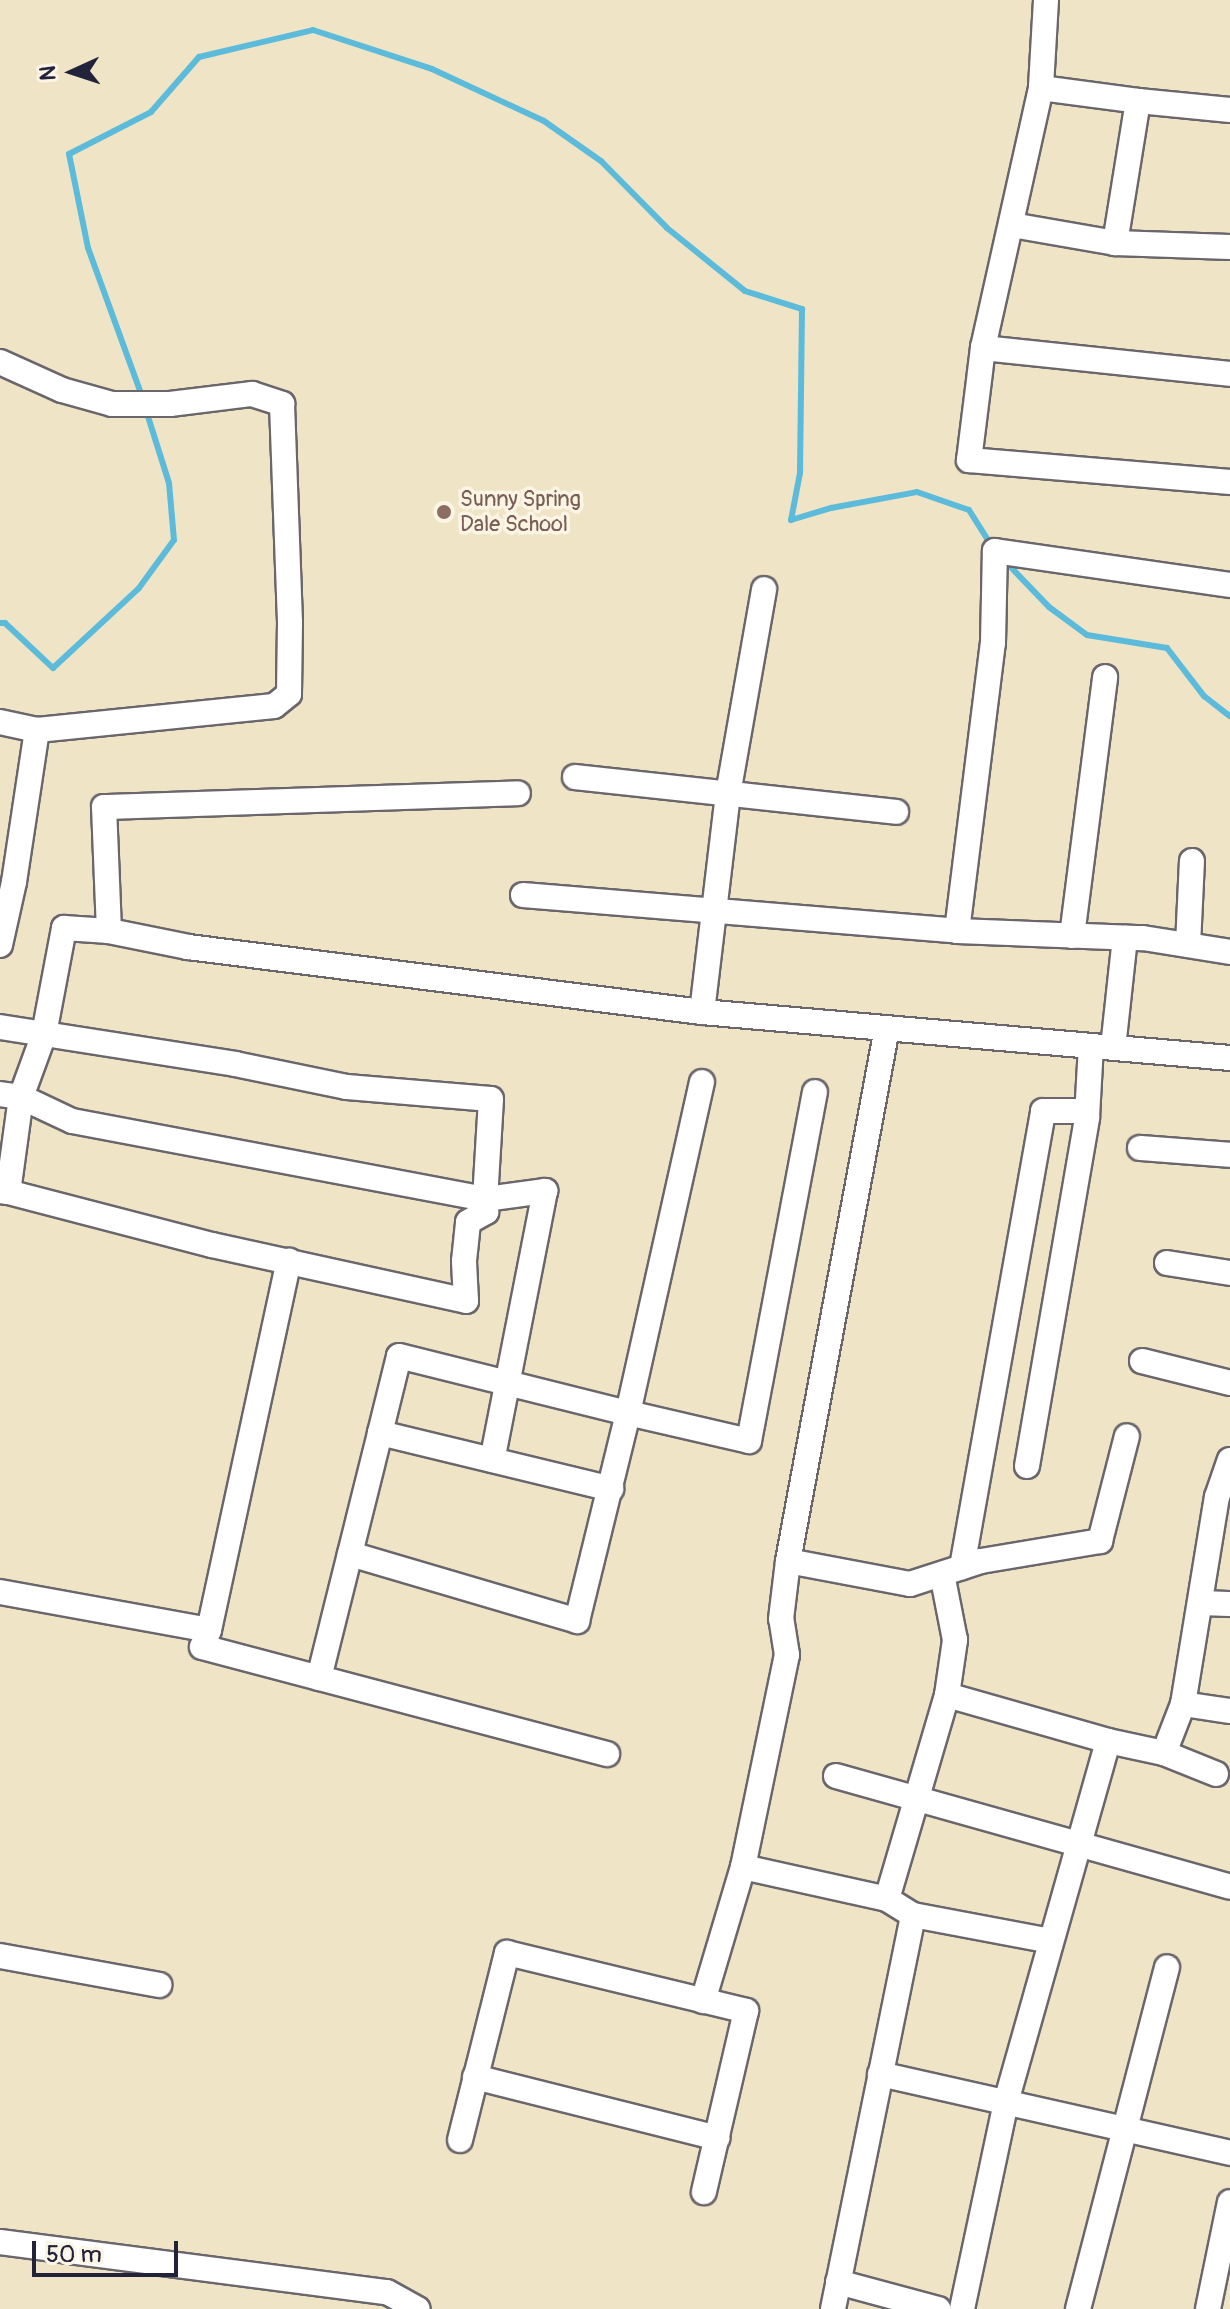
<!DOCTYPE html>
<style>
body{margin:0}
#map{position:relative;width:1230px;height:2309px;overflow:hidden;background:#efe5c6;font-family:Pangolin,sans-serif}
div>[style]{position:absolute}
.stream>*{height:6px;margin:-3px;padding:0 3px;transform-origin:3px;border-radius:3px;background:#5cbbda}
.roads{filter:drop-shadow(2px 0 #6a666c) drop-shadow(-2px 0 #6a666c) drop-shadow(0 2px #6a666c) drop-shadow(0 -2px #6a666c)}
.minor>*{height:24px;margin:-12px;padding:0 12px;transform-origin:12px;border-radius:12px;background:#fff}
.dots>*{width:22px;height:22px;translate:-50% -50%;box-sizing:border-box;border:4px solid #fcf5e5;border-radius:50%}
span{translate:-50% -50%;white-space:nowrap;text-align:center;line-height:1.15;-webkit-text-stroke:7px #fcf5e5;paint-order:stroke}
.education-label{font-size:22px;color:#785e54}
.left{translate:0 -50%;text-align:left}
.north{position:absolute;left:32px;top:32px;width:80px;height:80px;-webkit-text-stroke:6px #fcf5e5;paint-order:stroke;rotate:267deg;font-size:22px;font-weight:700;line-height:32px;text-align:center;color:#22223b}
.north::after{content:'';display:block;margin:auto;width:28px;height:36px;background:#22223b;clip-path:polygon(50% 0,100% 100%,50% 72%,0 100%)}
.scale{position:absolute;left:32px;top:2241px;width:146px;height:36px;box-sizing:border-box;border:4px solid #22223b;border-top:0;padding-left:10px;font-size:24px;line-height:28px;white-space:nowrap;color:#22223b;-webkit-text-stroke:6px #fcf5e5;paint-order:stroke}
</style>
<div id="map">
<div class="stream">
<div style="left:143px;top:399px;width:161px;rotate:-110deg"></div>
<div style="left:88px;top:248px;width:96px;rotate:-101.4deg"></div>
<div style="left:69px;top:154px;width:92px;rotate:-27.1deg"></div>
<div style="left:151px;top:112px;width:73px;rotate:-48.9deg"></div>
<div style="left:199px;top:57px;width:117px;rotate:-13.3deg"></div>
<div style="left:313px;top:30px;width:125px;rotate:18.1deg"></div>
<div style="left:432px;top:69px;width:123px;rotate:24.9deg"></div>
<div style="left:544px;top:121px;width:70px;rotate:35.1deg"></div>
<div style="left:601px;top:161px;width:94px;rotate:45.4deg"></div>
<div style="left:667px;top:228px;width:100px;rotate:38.9deg"></div>
<div style="left:745px;top:291px;width:60px;rotate:17.5deg"></div>
<div style="left:802px;top:309px;width:164px;rotate:90.7deg"></div>
<div style="left:800px;top:473px;width:48px;rotate:100.8deg"></div>
<div style="left:791px;top:520px;width:42px;rotate:-16.7deg"></div>
<div style="left:831px;top:508px;width:87px;rotate:-10.5deg"></div>
<div style="left:917px;top:492px;width:55px;rotate:19.1deg"></div>
<div style="left:969px;top:510px;width:45px;rotate:57.7deg"></div>
<div style="left:1003px;top:559px;width:66px;rotate:46.2deg"></div>
<div style="left:1049px;top:607px;width:47px;rotate:36.4deg"></div>
<div style="left:1087px;top:635px;width:81px;rotate:9.2deg"></div>
<div style="left:1167px;top:648px;width:61px;rotate:52.4deg"></div>
<div style="left:1204px;top:696px;width:33px;rotate:38deg"></div>
<div style="left:0;top:623px;width:5px"></div>
<div style="left:5px;top:623px;width:66px;rotate:43.2deg"></div>
<div style="left:53px;top:668px;width:117px;rotate:-42.9deg"></div>
<div style="left:139px;top:588px;width:59px;rotate:-53.9deg"></div>
<div style="left:174px;top:540px;width:57px;rotate:-95deg"></div>
<div style="left:169px;top:483px;width:77px;rotate:-107.5deg"></div>
</div>
<div class="roads">
<div class="minor">
<div style="left:1046px;top:0;width:88px;rotate:93.3deg"></div>
<div style="left:1041px;top:88px;width:266px;rotate:102.6deg"></div>
<div style="left:983px;top:348px;width:248px;rotate:6deg"></div>
<div style="left:1041px;top:88px;width:98px;rotate:7.6deg"></div>
<div style="left:1230px;top:110px;width:92px;rotate:-174.4deg"></div>
<div style="left:1138px;top:101px;width:144px;rotate:99.2deg"></div>
<div style="left:1115px;top:243px;width:115px;rotate:2deg"></div>
<div style="left:1012px;top:225px;width:105px;rotate:9.9deg"></div>
<div style="left:983px;top:348px;width:113px;rotate:97.1deg"></div>
<div style="left:969px;top:460px;width:262px;rotate:4.8deg"></div>
<div style="left:0;top:362px;width:68px;rotate:24.3deg"></div>
<div style="left:62px;top:390px;width:52px;rotate:15.6deg"></div>
<div style="left:112px;top:404px;width:58px"></div>
<div style="left:170px;top:404px;width:83px;rotate:-7deg"></div>
<div style="left:252px;top:394px;width:32px;rotate:18deg"></div>
<div style="left:282px;top:404px;width:218px;rotate:87.9deg"></div>
<div style="left:290px;top:622px;width:72px;rotate:90.8deg"></div>
<div style="left:289px;top:694px;width:19px;rotate:141deg"></div>
<div style="left:274px;top:706px;width:238px;rotate:174.2deg"></div>
<div style="left:37px;top:730px;width:38px;rotate:-168deg"></div>
<div style="left:575px;top:777px;width:323px;rotate:6.2deg"></div>
<div style="left:523px;top:895px;width:435px;rotate:4.7deg"></div>
<div style="left:957px;top:931px;width:186px;rotate:2.2deg"></div>
<div style="left:1143px;top:938px;width:88px;rotate:9.1deg"></div>
<div style="left:109px;top:931px;width:124px;rotate:-92.3deg"></div>
<div style="left:104px;top:807px;width:414px;rotate:-1.9deg"></div>
<div style="left:957px;top:931px;width:290px;rotate:-82.9deg"></div>
<div style="left:993px;top:643px;width:92px;rotate:-88.8deg"></div>
<div style="left:995px;top:551px;width:237px;rotate:8.2deg"></div>
<div style="left:1072px;top:936px;width:261px;rotate:-82.7deg"></div>
<div style="left:0;top:945px;width:65px;rotate:-77.5deg"></div>
<div style="left:14px;top:882px;width:154px;rotate:-81.4deg"></div>
<div style="left:1188px;top:945px;width:84px;rotate:-87.3deg"></div>
<div style="left:702px;top:1012px;width:220px;rotate:-83.2deg"></div>
<div style="left:728px;top:794px;width:208px;rotate:-80deg"></div>
<div style="left:0;top:1027px;width:238px;rotate:8.9deg"></div>
<div style="left:235px;top:1064px;width:114px;rotate:11.6deg"></div>
<div style="left:347px;top:1087px;width:144px;rotate:4.8deg"></div>
<div style="left:491px;top:1099px;width:100px;rotate:93.4deg"></div>
<div style="left:485px;top:1199px;width:420px;rotate:-169.3deg"></div>
<div style="left:72px;top:1121px;width:56px;rotate:-154.8deg"></div>
<div style="left:21px;top:1097px;width:21px;rotate:-172deg"></div>
<div style="left:1113px;top:1048px;width:111px;rotate:-83.8deg"></div>
<div style="left:1140px;top:1148px;width:90px;rotate:4.4deg"></div>
<div style="left:0;top:1191px;width:8px;rotate:7deg"></div>
<div style="left:8px;top:1192px;width:96px;rotate:-82.2deg"></div>
<div style="left:21px;top:1097px;width:67px;rotate:-69.9deg"></div>
<div style="left:44px;top:1034px;width:108px;rotate:-79.3deg"></div>
<div style="left:64px;top:928px;width:45px;rotate:3.8deg"></div>
<div style="left:109px;top:931px;width:81px;rotate:11.4deg"></div>
<div style="left:188px;top:947px;width:518px;rotate:7.21deg"></div>
<div style="left:702px;top:1012px;width:530px;rotate:4.98deg"></div>
<div style="left:8px;top:1192px;width:211px;rotate:14.6deg"></div>
<div style="left:212px;top:1245px;width:260px;rotate:12.4deg"></div>
<div style="left:466px;top:1301px;width:40px;rotate:-92.9deg"></div>
<div style="left:464px;top:1261px;width:39px;rotate:-84deg"></div>
<div style="left:468px;top:1222px;width:21px;rotate:-29deg"></div>
<div style="left:486px;top:1212px;width:13px;rotate:-94deg"></div>
<div style="left:485px;top:1199px;width:61px;rotate:-7.6deg"></div>
<div style="left:545px;top:1191px;width:274px;rotate:101.1deg"></div>
<div style="left:1167px;top:1263px;width:64px;rotate:9deg"></div>
<div style="left:1142px;top:1361px;width:91px;rotate:14deg"></div>
<div style="left:380px;top:1433px;width:79px;rotate:-76.1deg"></div>
<div style="left:399px;top:1356px;width:236px;rotate:14deg"></div>
<div style="left:628px;top:1413px;width:339px;rotate:-77.4deg"></div>
<div style="left:1027px;top:1466px;width:354px;rotate:-80.2deg"></div>
<div style="left:1087px;top:1117px;width:71px;rotate:-86.8deg"></div>
<div style="left:350px;top:1554px;width:237px;rotate:16.4deg"></div>
<div style="left:577px;top:1621px;width:214px;rotate:-76.2deg"></div>
<div style="left:628px;top:1413px;width:124px;rotate:13deg"></div>
<div style="left:749px;top:1441px;width:355px;rotate:-79.3deg"></div>
<div style="left:788px;top:1561px;width:124px;rotate:10.7deg"></div>
<div style="left:910px;top:1584px;width:75px;rotate:-17.9deg"></div>
<div style="left:981px;top:1561px;width:121px;rotate:-9.5deg"></div>
<div style="left:1100px;top:1541px;width:108px;rotate:-75.6deg"></div>
<div style="left:962px;top:1567px;width:463px;rotate:-79.9deg"></div>
<div style="left:1043px;top:1111px;width:44px"></div>
<div style="left:0;top:1592px;width:212px;rotate:10.3deg"></div>
<div style="left:209px;top:1630px;width:378px;rotate:-77.8deg"></div>
<div style="left:1200px;top:1603px;width:30px;rotate:2deg"></div>
<div style="left:209px;top:1630px;width:18px;rotate:112deg"></div>
<div style="left:202px;top:1647px;width:419px;rotate:14.8deg"></div>
<div style="left:319px;top:1678px;width:252px;rotate:-76deg"></div>
<div style="left:380px;top:1433px;width:238px;rotate:13.6deg"></div>
<div style="left:947px;top:1695px;width:167px;rotate:15.9deg"></div>
<div style="left:1108px;top:1741px;width:57px;rotate:12.1deg"></div>
<div style="left:1164px;top:1753px;width:56px;rotate:22deg"></div>
<div style="left:1183px;top:1704px;width:48px;rotate:8.5deg"></div>
<div style="left:1164px;top:1753px;width:53px;rotate:-68.8deg"></div>
<div style="left:1183px;top:1704px;width:210px;rotate:-80.7deg"></div>
<div style="left:1217px;top:1497px;width:39px;rotate:-71deg"></div>
<div style="left:836px;top:1776px;width:409px;rotate:15.7deg"></div>
<div style="left:743px;top:1867px;width:148px;rotate:12.5deg"></div>
<div style="left:887px;top:1899px;width:31px;rotate:32deg"></div>
<div style="left:913px;top:1915px;width:139px;rotate:10.7deg"></div>
<div style="left:887px;top:1899px;width:213px;rotate:-73.6deg"></div>
<div style="left:947px;top:1695px;width:56px;rotate:-81.7deg"></div>
<div style="left:955px;top:1640px;width:67px;rotate:-101.1deg"></div>
<div style="left:0;top:1956px;width:162px;rotate:10.3deg"></div>
<div style="left:703px;top:2001px;width:140px;rotate:-73.4deg"></div>
<div style="left:743px;top:1867px;width:217px;rotate:-78.3deg"></div>
<div style="left:787px;top:1655px;width:36px;rotate:-99deg"></div>
<div style="left:781px;top:1619px;width:58px;rotate:-83.1deg"></div>
<div style="left:788px;top:1561px;width:542px;rotate:-79.48deg"></div>
<div style="left:880px;top:2074px;width:359px;rotate:12.7deg"></div>
<div style="left:475px;top:2077px;width:250px;rotate:14.1deg"></div>
<div style="left:460px;top:2140px;width:193px;rotate:-75.9deg"></div>
<div style="left:507px;top:1953px;width:246px;rotate:13.6deg"></div>
<div style="left:746px;top:2011px;width:186px;rotate:103.1deg"></div>
<div style="left:0;top:2242px;width:390px;rotate:7.4deg"></div>
<div style="left:387px;top:2292px;width:35px;rotate:29deg"></div>
<div style="left:838px;top:2282px;width:104px;rotate:15.1deg"></div>
<div style="left:833px;top:2309px;width:402px;rotate:-78.5deg"></div>
<div style="left:962px;top:2309px;width:212px;rotate:-78deg"></div>
<div style="left:1006px;top:2102px;width:375px;rotate:-74.2deg"></div>
<div style="left:1078px;top:2309px;width:353px;rotate:-75.4deg"></div>
<div style="left:1208px;top:2309px;width:109px;rotate:-78.4deg"></div>
</div>
</div>
<div class="dots">
<div style="left:444px;top:512px;background:#8d6e63"></div>
</div>
<div class="education-label">
<span class="left" style="left:460px;top:512px">Sunny Spring<br>Dale School</span>
</div>
<div class="north">N</div>
<div class="scale">50 m</div>
</div>
